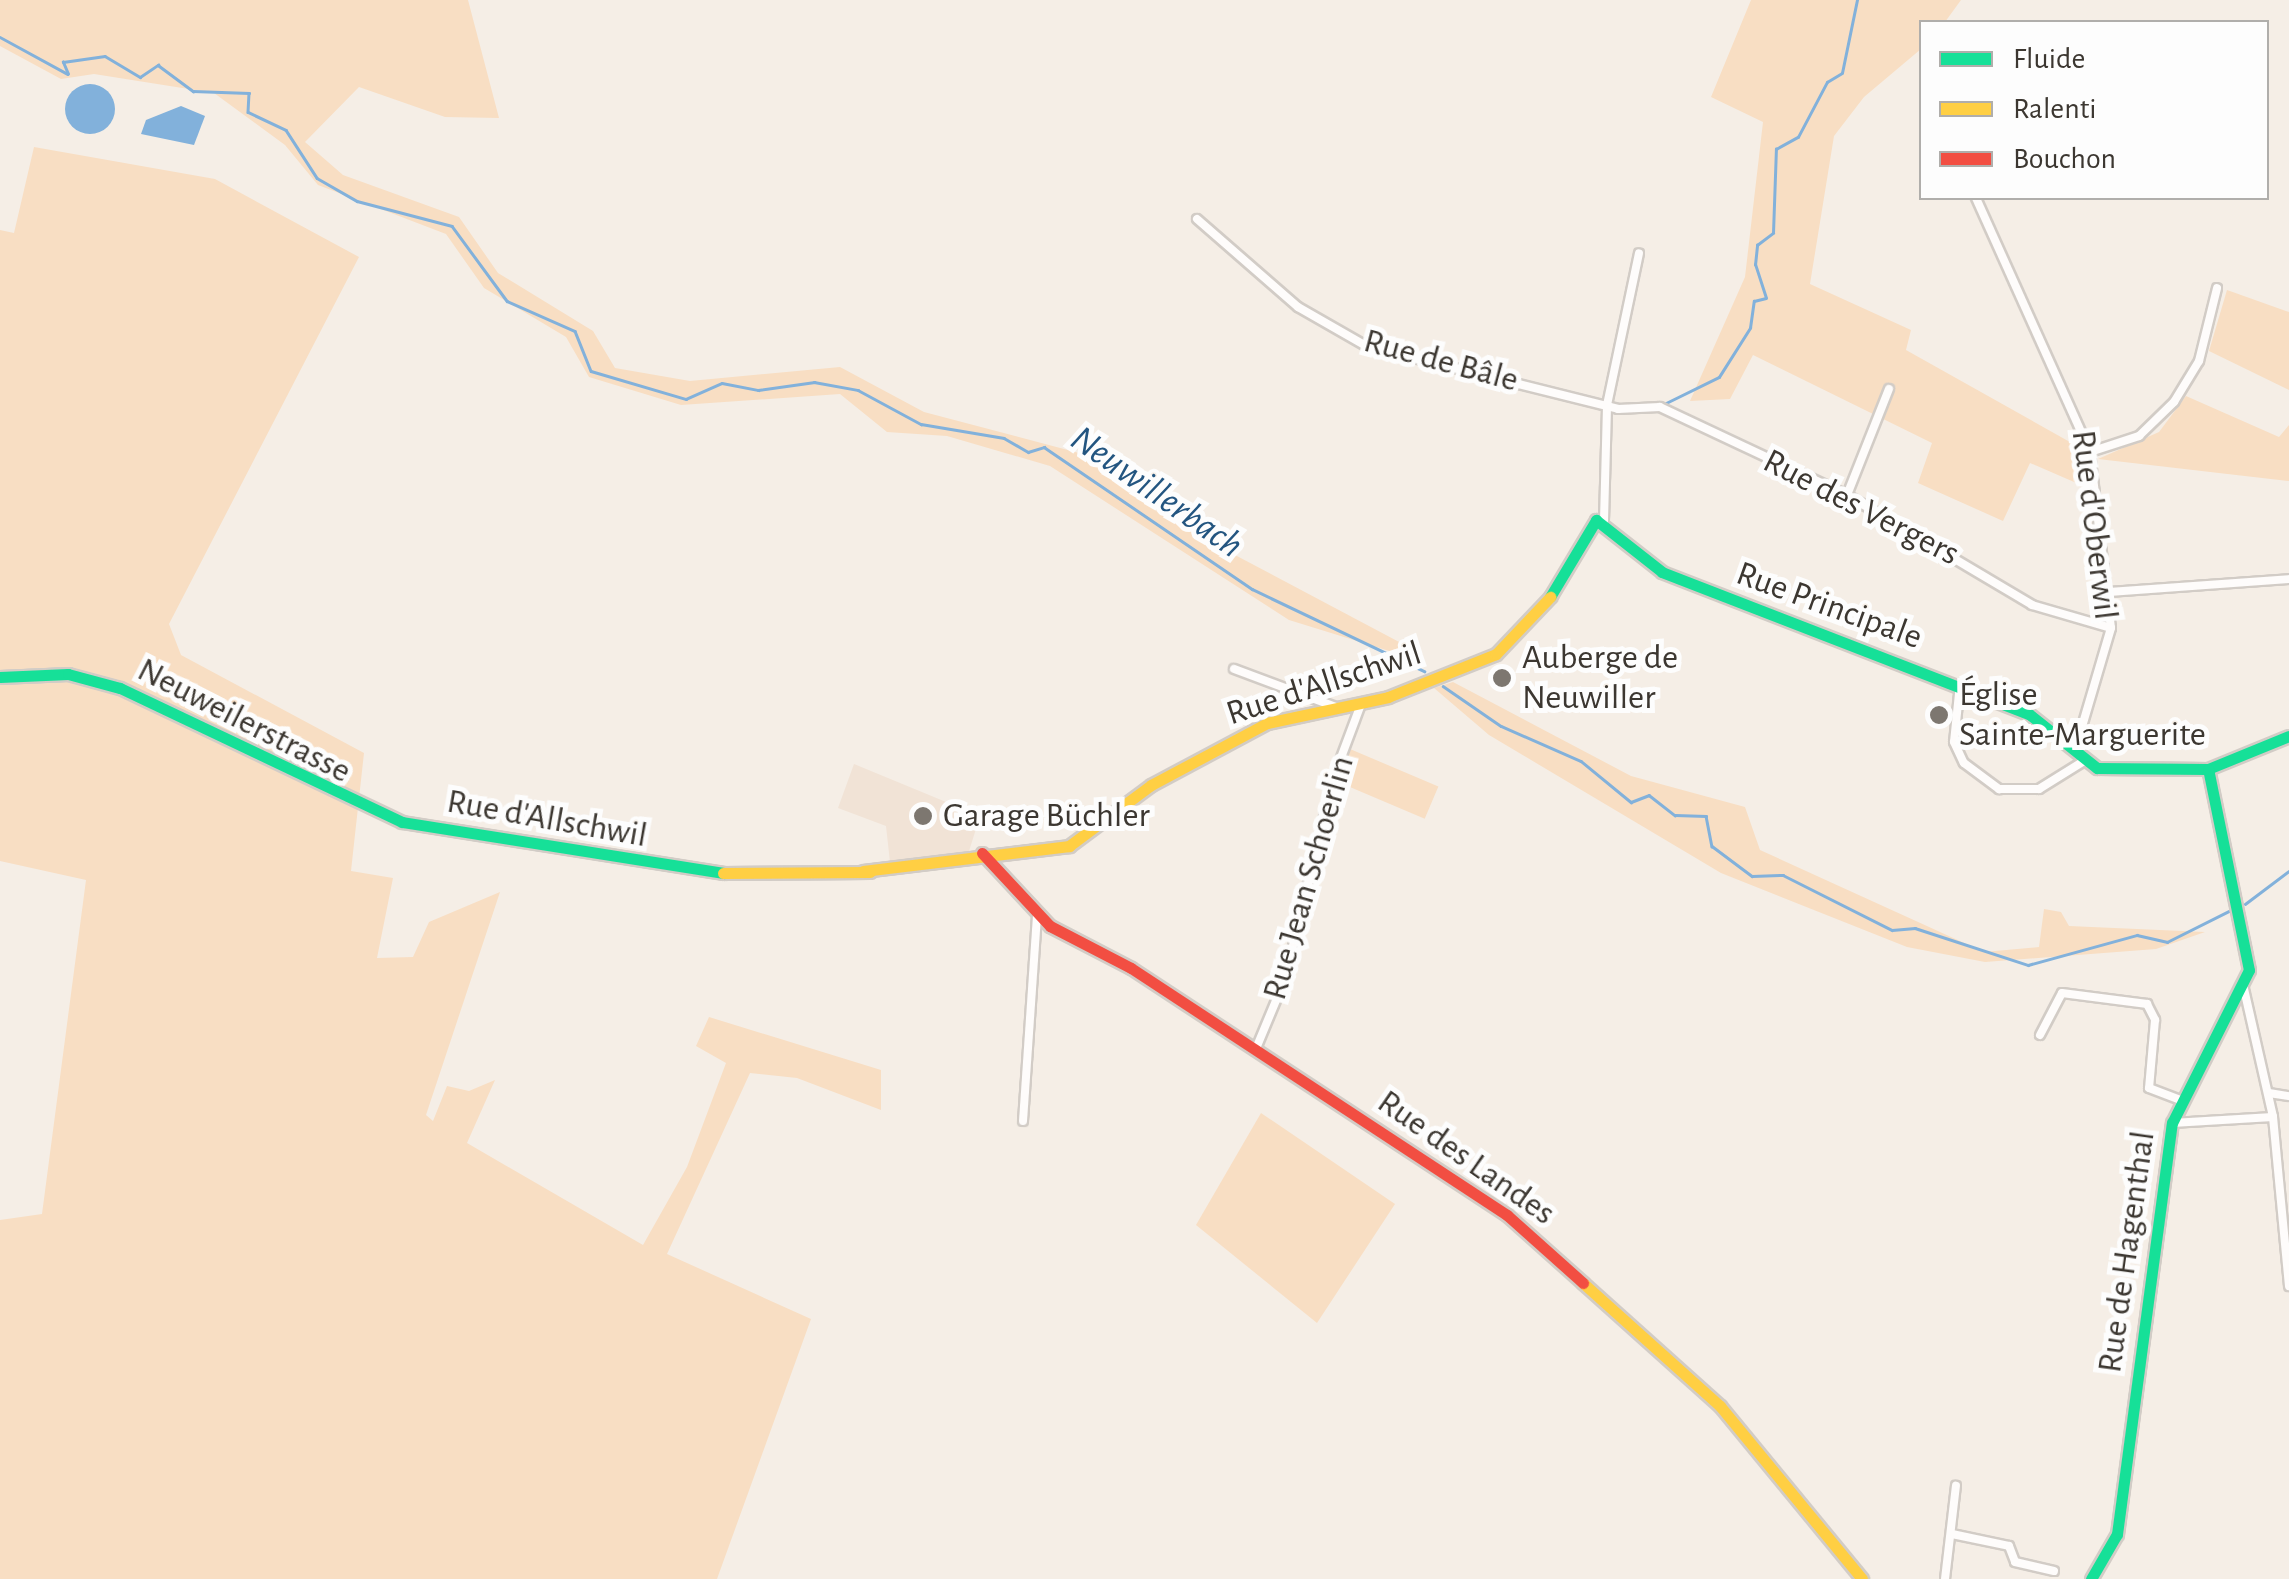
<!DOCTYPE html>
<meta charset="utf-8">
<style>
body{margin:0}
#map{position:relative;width:2289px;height:1579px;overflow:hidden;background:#f5eee6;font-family:"Alegreya Sans",sans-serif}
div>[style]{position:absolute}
.built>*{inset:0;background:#f1e3d6}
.green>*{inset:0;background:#f8dec3;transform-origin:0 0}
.water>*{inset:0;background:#82b1db}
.round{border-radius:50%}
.stream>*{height:2.5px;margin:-1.25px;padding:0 1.25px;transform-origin:1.25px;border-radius:1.25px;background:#82b1db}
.roads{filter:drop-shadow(2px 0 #d2ccc6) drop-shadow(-2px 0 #d2ccc6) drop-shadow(0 2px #d2ccc6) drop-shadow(0 -2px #d2ccc6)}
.street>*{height:8px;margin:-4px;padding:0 4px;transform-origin:4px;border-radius:4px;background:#fefcfb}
.fast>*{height:11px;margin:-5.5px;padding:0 5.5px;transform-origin:5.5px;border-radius:5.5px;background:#16e098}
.slow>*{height:11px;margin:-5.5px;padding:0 5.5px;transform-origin:5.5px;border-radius:5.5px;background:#ffcf43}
.jam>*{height:11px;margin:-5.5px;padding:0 5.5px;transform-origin:5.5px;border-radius:5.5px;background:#f24e42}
.dots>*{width:28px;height:28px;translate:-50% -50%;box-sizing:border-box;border:5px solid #fdfdfd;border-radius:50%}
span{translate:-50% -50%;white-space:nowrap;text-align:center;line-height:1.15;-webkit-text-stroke:10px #fdfdfd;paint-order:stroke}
.street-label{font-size:35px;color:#3c3731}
.poi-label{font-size:35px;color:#3c3731}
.left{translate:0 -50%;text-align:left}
.water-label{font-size:38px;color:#235580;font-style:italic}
.legend{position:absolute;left:1919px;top:20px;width:350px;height:180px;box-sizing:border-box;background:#fdfdfd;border:2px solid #b0aeab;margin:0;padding:12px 18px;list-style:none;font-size:30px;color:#3c3731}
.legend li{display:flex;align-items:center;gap:20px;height:50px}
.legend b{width:50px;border:2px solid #b0aeab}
</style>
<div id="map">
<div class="built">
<div style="clip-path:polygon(854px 764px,980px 816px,965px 864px,891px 871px,886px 826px,838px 808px)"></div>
</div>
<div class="green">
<div style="clip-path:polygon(0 0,468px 0,499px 118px,445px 117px,359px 87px,305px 142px,343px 175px,459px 217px,498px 273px,593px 331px,615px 368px,690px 381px,840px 367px,924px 412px,1079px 453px,1235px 555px,1401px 643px,1399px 654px,1289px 620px,1050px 466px,947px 436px,887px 432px,840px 394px,681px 405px,589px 377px,566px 337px,484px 288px,446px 234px,318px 185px,285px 145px,214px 93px,94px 74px,61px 79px,0 46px)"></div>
<div style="clip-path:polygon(1751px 0,1961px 0,1945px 22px,1922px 22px,1921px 49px,1864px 97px,1834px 136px,1810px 284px,1911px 330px,1906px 350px,2077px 446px,2081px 485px,2030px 463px,2003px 521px,1918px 483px,1932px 443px,1753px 355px,1730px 399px,1690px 401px,1745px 277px,1763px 122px,1711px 97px)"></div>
<div style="clip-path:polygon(34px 147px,215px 179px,359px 257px,169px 624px,181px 655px,364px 753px,351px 871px,393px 878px,377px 958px,413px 957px,429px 922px,500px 892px,426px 1115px,433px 1121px,447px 1086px,469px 1091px,495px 1080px,467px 1143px,643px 1245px,687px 1167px,726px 1063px,696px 1046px,709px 1017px,881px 1070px,881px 1110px,797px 1078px,750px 1073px,667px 1254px,811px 1319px,717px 1579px,0 1579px,0 1220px,42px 1214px,86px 880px,0 861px,0 230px,14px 233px)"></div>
<div style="clip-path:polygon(2227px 290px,2289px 312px,2289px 390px,2209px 351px)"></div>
<div style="clip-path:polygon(2186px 396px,2279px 437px,2289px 425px,2289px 481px,2098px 459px,2159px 432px)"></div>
<div style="clip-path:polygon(1453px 682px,1631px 776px,1745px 807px,1760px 850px,1984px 952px,2039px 947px,2044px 909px,2061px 912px,2069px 926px,2205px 932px,2156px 949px,1985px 962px,1907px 947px,1721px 873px,1489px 735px,1434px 688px)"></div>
<div style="left:1350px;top:749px;width:96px;height:35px;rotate:23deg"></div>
<div style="clip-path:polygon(1261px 1113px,1395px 1204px,1317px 1323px,1196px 1225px)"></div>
</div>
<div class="water">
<div class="round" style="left:65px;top:84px;width:50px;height:50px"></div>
<div style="clip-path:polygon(181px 106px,205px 116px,194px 145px,141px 134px,146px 120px)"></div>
</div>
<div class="stream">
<div style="left:0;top:37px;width:77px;rotate:28.6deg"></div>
<div style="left:68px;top:74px;width:13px;rotate:-113deg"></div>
<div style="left:63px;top:62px;width:42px;rotate:-8.1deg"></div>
<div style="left:105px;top:56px;width:41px;rotate:31deg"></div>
<div style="left:140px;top:77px;width:22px;rotate:-34deg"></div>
<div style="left:158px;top:65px;width:44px;rotate:36.6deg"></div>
<div style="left:193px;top:91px;width:56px;rotate:2deg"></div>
<div style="left:249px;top:93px;width:19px;rotate:93deg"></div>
<div style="left:248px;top:112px;width:42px;rotate:25.3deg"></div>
<div style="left:286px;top:130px;width:57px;rotate:57.1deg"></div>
<div style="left:317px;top:178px;width:46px;rotate:29.9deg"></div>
<div style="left:357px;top:201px;width:98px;rotate:14.7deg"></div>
<div style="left:452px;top:226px;width:93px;rotate:53.7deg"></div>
<div style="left:507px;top:301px;width:74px;rotate:23.8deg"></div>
<div style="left:575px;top:331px;width:43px;rotate:68.2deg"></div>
<div style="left:591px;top:371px;width:99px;rotate:16.4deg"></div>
<div style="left:686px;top:399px;width:39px;rotate:-24deg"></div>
<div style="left:722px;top:383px;width:37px;rotate:11deg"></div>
<div style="left:758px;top:390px;width:57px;rotate:-8.1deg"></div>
<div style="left:814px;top:382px;width:45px;rotate:10.3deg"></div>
<div style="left:858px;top:390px;width:72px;rotate:28.4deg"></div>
<div style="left:921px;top:424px;width:84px;rotate:9.6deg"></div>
<div style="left:1004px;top:438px;width:28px;rotate:30deg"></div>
<div style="left:1028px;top:452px;width:17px;rotate:-17deg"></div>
<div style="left:1044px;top:447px;width:252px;rotate:34.3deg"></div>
<div style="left:1252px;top:589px;width:191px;rotate:25.5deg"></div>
<div style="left:1664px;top:404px;width:61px;rotate:-26.1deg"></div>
<div style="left:1719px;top:377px;width:58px;rotate:-57.7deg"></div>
<div style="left:1750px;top:328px;width:27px;rotate:-82deg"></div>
<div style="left:1754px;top:301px;width:12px;rotate:-14deg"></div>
<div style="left:1766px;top:298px;width:35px;rotate:-108deg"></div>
<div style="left:1755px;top:265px;width:20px;rotate:-84deg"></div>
<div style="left:1757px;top:245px;width:20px;rotate:-37deg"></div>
<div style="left:1773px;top:233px;width:84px;rotate:-88deg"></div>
<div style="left:1776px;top:149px;width:25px;rotate:-29deg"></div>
<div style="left:1798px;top:137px;width:62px;rotate:-62.2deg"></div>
<div style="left:1827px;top:82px;width:17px;rotate:-31deg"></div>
<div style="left:1842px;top:73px;width:75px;rotate:-78.4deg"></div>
<div style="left:1443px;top:686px;width:70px;rotate:34.6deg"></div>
<div style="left:1501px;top:726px;width:87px;rotate:23.6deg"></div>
<div style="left:1581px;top:761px;width:65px;rotate:39.4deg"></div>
<div style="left:1631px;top:802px;width:19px;rotate:-21deg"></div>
<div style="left:1649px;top:795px;width:33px;rotate:38deg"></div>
<div style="left:1675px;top:815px;width:31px;rotate:2deg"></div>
<div style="left:1706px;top:816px;width:31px;rotate:79deg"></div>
<div style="left:1712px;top:846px;width:50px;rotate:36.9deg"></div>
<div style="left:1752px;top:876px;width:31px;rotate:-2deg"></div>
<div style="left:1783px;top:875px;width:122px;rotate:26.8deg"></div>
<div style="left:1892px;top:930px;width:23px;rotate:-5deg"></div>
<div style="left:1915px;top:928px;width:119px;rotate:18.1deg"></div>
<div style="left:2028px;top:965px;width:113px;rotate:-15.4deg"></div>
<div style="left:2137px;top:935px;width:31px;rotate:13deg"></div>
<div style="left:2167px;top:942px;width:69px;rotate:-26.6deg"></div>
<div style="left:2245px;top:904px;width:55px;rotate:-36.9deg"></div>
</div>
<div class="roads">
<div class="street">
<div style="left:1976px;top:198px;width:278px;rotate:65.8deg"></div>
<div style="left:2090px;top:452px;width:177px;rotate:83.2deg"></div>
<div style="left:2111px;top:628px;width:127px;rotate:106.4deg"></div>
<div style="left:1197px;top:219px;width:134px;rotate:41.1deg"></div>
<div style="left:1298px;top:307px;width:78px;rotate:29.8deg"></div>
<div style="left:1366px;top:346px;width:260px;rotate:14deg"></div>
<div style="left:1618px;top:409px;width:42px;rotate:-2.7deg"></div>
<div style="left:1660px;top:407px;width:207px;rotate:25.2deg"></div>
<div style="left:1847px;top:495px;width:215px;rotate:30.7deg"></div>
<div style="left:2032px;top:605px;width:82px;rotate:16.2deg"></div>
<div style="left:2090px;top:452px;width:52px;rotate:-18.1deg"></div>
<div style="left:2139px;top:436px;width:49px;rotate:-44.2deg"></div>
<div style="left:2174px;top:402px;width:48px;rotate:-58.6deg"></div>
<div style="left:2199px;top:361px;width:75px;rotate:-76.1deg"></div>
<div style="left:1847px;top:495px;width:114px;rotate:-68.4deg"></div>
<div style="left:1604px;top:521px;width:116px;rotate:-88.5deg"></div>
<div style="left:1607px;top:405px;width:155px;rotate:-78.1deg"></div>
<div style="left:2109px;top:592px;width:180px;rotate:-4.1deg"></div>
<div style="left:1234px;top:669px;width:109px;rotate:20.4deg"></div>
<div style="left:1960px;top:684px;width:58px;rotate:95.9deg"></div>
<div style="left:1954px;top:742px;width:23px;rotate:65deg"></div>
<div style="left:1964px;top:763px;width:44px;rotate:36.6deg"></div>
<div style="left:1999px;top:789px;width:40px"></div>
<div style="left:2039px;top:789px;width:53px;rotate:-31.9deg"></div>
<div style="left:2244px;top:989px;width:131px;rotate:77.2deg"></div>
<div style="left:2273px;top:1117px;width:170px;rotate:84.6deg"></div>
<div style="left:2040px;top:1035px;width:47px;rotate:-62.4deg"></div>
<div style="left:2062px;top:993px;width:86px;rotate:7.4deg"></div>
<div style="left:2147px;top:1004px;width:18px;rotate:63deg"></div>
<div style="left:2155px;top:1020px;width:68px;rotate:95deg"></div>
<div style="left:2149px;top:1088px;width:33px;rotate:21deg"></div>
<div style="left:1255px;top:1051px;width:78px;rotate:-67.4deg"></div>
<div style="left:1285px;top:979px;width:206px;rotate:-76.5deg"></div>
<div style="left:1333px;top:779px;width:80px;rotate:-69.5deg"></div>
<div style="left:2269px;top:1093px;width:20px;rotate:9deg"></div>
<div style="left:1023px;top:1121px;width:204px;rotate:-86.1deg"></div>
<div style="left:2172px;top:1123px;width:101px;rotate:-3.4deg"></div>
<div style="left:1952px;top:1534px;width:58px;rotate:11.9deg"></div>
<div style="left:2009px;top:1546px;width:17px;rotate:69deg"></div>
<div style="left:2015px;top:1562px;width:40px;rotate:13deg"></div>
<div style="left:1945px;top:1579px;width:94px;rotate:-83.3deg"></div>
</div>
<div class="fast">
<div style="left:1550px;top:597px;width:90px;rotate:-59.1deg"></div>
<div style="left:1596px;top:520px;width:84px;rotate:38.2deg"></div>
<div style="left:1662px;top:572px;width:394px;rotate:21.2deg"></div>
<div style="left:2029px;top:714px;width:87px;rotate:38.5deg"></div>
<div style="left:2097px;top:768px;width:111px;rotate:0.5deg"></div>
<div style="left:0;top:677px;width:68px;rotate:-2.5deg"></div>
<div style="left:68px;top:674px;width:54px;rotate:15.1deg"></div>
<div style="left:120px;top:688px;width:312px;rotate:25.4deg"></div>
<div style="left:402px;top:822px;width:325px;rotate:9deg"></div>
<div style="left:2208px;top:769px;width:87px;rotate:-22.2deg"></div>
<div style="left:2091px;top:1579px;width:52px;rotate:-60deg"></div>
<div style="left:2117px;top:1534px;width:415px;rotate:-82.4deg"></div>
<div style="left:2172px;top:1123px;width:171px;rotate:-63.3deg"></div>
<div style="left:2249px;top:970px;width:205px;rotate:-101.5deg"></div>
</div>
<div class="slow">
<div style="left:863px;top:871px;width:208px;rotate:-6.9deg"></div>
<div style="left:1069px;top:846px;width:102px;rotate:-36.6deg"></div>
<div style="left:1151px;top:785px;width:132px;rotate:-28.1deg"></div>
<div style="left:1267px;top:723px;width:124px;rotate:-12.1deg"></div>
<div style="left:1388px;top:697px;width:116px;rotate:-21.7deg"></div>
<div style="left:1496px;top:654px;width:79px;rotate:-46.5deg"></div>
<div style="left:723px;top:873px;width:147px;rotate:-0.4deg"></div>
<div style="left:1583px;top:1283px;width:184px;rotate:41.9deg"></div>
<div style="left:1720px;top:1406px;width:224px;rotate:50.6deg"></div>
</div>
<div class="jam">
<div style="left:982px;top:853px;width:100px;rotate:47deg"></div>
<div style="left:1050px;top:926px;width:91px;rotate:27.4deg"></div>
<div style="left:1131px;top:968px;width:450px;rotate:33.3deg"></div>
<div style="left:1507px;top:1215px;width:102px;rotate:41.8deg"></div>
</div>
</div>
<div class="dots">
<div style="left:1502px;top:678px;background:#7d7770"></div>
<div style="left:1939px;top:715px;background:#7d7770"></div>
<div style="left:923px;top:816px;background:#7d7770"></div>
</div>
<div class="street-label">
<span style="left:1441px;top:361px;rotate:15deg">Rue de Bâle</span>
<span style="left:1861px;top:508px;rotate:27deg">Rue des Vergers</span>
<span style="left:2094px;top:525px;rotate:83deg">Rue d'Oberwil</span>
<span style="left:1829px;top:606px;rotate:20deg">Rue Principale</span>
<span style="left:1324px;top:684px;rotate:-18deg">Rue d'Allschwil</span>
<span style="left:244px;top:721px;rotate:27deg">Neuweilerstrasse</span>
<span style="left:547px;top:819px;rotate:10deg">Rue d'Allschwil</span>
<span style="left:1309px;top:878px;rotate:-74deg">Rue Jean Schoerlin</span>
<span style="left:1466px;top:1158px;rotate:35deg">Rue des Landes</span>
<span style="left:2127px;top:1252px;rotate:-82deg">Rue de Hagenthal</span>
</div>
<div class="poi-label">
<span class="left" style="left:1522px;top:678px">Auberge de<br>Neuwiller</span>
<span class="left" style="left:1959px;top:715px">Église<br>Sainte-Marguerite</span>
<span class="left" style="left:943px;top:816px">Garage Büchler</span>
</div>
<div class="water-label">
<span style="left:1156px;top:493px;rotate:35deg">Neuwillerbach</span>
</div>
<ul class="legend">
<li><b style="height:12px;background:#16e098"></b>Fluide</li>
<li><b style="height:12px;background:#ffcf43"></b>Ralenti</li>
<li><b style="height:12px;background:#f24e42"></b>Bouchon</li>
</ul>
</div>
